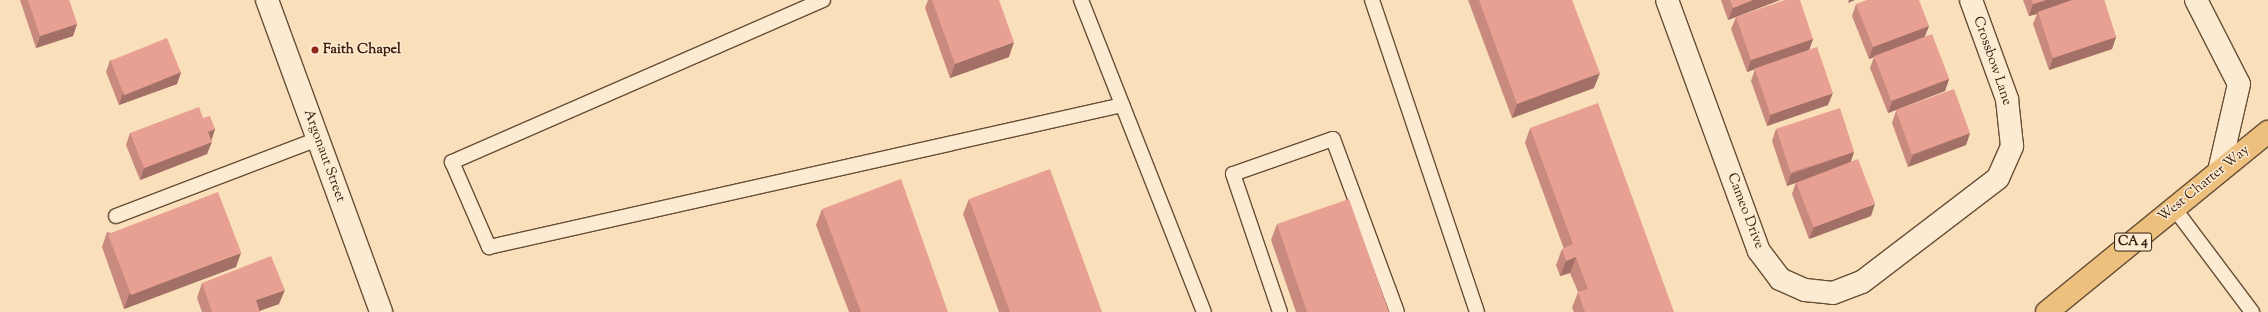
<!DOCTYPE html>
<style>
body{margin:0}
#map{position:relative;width:2268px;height:312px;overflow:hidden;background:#fadfbb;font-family:"Sorts Mill Goudy",serif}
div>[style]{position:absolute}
.roads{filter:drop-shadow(1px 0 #674e36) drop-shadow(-1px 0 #674e36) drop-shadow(0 1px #674e36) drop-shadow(0 -1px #674e36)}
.service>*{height:14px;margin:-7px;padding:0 7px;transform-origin:7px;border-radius:7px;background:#fcead3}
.minor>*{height:22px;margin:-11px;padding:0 11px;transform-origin:11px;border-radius:11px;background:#fcead3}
.trunk>*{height:22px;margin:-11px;padding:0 11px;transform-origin:11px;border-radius:11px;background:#edc07e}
.wall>*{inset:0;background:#c88a7e}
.shaded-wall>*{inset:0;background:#a27066}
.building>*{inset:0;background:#e8a092;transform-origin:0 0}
.dots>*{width:11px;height:11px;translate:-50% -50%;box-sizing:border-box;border:2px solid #fcead3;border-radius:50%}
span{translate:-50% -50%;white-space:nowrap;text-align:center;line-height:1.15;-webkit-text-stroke:3px #fcead3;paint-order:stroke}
.shield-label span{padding:1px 3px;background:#fcead3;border:1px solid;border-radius:3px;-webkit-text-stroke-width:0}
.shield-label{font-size:13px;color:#361d0a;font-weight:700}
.poi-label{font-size:14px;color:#361d0a;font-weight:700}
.left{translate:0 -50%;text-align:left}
.street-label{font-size:14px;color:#361d0a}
</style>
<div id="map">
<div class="roads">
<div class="service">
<div style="left:823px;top:0;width:405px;rotate:156.4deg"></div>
<div style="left:452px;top:162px;width:93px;rotate:66.5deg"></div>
<div style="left:489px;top:247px;width:649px;rotate:-12.64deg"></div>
<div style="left:1081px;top:0;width:335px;rotate:68.5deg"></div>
<div style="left:1372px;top:0;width:329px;rotate:71.4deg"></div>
<div style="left:2174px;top:208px;width:130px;rotate:53.1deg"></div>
<div style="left:116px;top:216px;width:216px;rotate:-20.9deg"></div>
<div style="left:1280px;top:312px;width:146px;rotate:-108.8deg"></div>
<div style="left:1233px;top:174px;width:106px;rotate:-19.3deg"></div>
<div style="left:1333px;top:139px;width:184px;rotate:69.7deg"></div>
</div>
<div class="minor">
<div style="left:267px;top:0;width:332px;rotate:69.9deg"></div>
<div style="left:1667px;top:0;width:267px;rotate:69.9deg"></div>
<div style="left:1759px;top:251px;width:35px;rotate:53deg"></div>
<div style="left:1780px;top:279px;width:27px;rotate:24deg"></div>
<div style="left:1805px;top:290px;width:28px;rotate:6deg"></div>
<div style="left:1833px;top:293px;width:31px;rotate:-21deg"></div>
<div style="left:1862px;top:282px;width:171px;rotate:-37.4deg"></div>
<div style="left:1998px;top:178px;width:35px;rotate:-66deg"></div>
<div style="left:2012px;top:146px;width:47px;rotate:-96.1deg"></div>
<div style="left:2007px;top:99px;width:105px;rotate:-110deg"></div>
<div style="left:2196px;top:0;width:94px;rotate:62.9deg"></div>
<div style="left:2239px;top:84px;width:89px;rotate:102.9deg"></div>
</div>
<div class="trunk">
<div style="left:2047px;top:312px;width:285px;rotate:-39.2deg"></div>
</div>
</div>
<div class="wall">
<div style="clip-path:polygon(20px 0,69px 0,77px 24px,73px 36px,36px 48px)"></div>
<div style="clip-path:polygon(928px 0,932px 0,1009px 57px,950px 78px,925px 8px)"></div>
<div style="clip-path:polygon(1468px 0,1572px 0,1594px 88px,1512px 118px)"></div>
<div style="clip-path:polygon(1721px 0,1780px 0,1728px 20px)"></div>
<div style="clip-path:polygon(2023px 0,2104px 0,2116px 37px,2112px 49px,2049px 70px,2033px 24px,2037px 14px,2029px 16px)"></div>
<div style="clip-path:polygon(1856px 4px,1929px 26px,1925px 36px,1949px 79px,1945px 91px,1888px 113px,1870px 68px,1874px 57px,1869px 59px,1852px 16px)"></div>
<div style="clip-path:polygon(1736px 17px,1813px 39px,1809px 50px,1828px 105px,1767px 126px,1751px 81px,1755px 69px,1747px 72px,1731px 29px)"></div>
<div style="clip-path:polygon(110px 60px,181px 72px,177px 84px,119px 105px,106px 72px)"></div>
<div style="clip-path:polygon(1896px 111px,1970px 133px,1966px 145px,1908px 167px,1892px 123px)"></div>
<div style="clip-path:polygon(203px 118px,215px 129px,207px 154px,140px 180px,126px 145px,130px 133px)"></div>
<div style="clip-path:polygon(1530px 128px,1674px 312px,1574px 312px,1572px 308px,1578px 292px,1570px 273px,1560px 276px,1556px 265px,1562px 249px,1564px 249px,1525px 143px)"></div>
<div style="clip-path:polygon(1776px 129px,1854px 152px,1851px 161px,1871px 216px,1809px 239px,1792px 194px,1796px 182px,1787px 186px,1772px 141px)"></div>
<div style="clip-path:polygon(969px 199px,1102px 312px,999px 312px,963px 214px)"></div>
<div style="clip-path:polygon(822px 209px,948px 312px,849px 312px,816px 225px)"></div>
<div style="clip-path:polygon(1277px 224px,1389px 312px,1296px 312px,1271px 240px)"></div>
<div style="clip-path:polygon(107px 232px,236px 267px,124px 309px,102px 247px)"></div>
<div style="clip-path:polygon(202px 283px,279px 304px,260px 311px,260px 312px,202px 312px,197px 298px)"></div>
</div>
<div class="shaded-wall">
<div style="clip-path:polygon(1753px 0,1780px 0,1728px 20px,1733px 8px)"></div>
<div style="clip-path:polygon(1849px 0,1855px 0,1848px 3px)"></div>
<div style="clip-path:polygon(2046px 0,2077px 0,2038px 12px,2037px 14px,2029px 16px,2033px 4px)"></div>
<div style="clip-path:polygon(77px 24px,73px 36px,36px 48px,40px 36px)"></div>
<div style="clip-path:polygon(1929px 26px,1924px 38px,1874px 56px,1874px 57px,1869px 59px,1873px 47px)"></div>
<div style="clip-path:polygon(2116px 37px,2112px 49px,2049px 70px,2053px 58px)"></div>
<div style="clip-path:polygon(1813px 39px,1809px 50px,1747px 72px,1751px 60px)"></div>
<div style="clip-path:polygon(1014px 42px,1009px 57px,950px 78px,955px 64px)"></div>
<div style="clip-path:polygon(181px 72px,177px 84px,119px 105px,123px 93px)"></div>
<div style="clip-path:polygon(1600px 73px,1594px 88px,1512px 118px,1517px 104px)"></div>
<div style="clip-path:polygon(1949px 79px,1945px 91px,1888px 113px,1892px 101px)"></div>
<div style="clip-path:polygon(1833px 93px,1828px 105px,1767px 126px,1771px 114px)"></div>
<div style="clip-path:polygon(215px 129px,211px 141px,208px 132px)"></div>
<div style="clip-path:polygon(1970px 133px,1966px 145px,1908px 167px,1913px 155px)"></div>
<div style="clip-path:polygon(212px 142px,207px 154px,140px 180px,144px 168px)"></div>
<div style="clip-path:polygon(1854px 152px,1850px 164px,1787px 186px,1791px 174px)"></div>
<div style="clip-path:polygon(1875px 204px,1871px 216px,1809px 239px,1814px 227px)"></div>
<div style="clip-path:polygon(241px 253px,236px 267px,124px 309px,129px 294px)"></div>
<div style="clip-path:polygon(1576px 257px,1570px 273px,1560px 276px,1566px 261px)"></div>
<div style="clip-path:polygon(285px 290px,279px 304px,256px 312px,256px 300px)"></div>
</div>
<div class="building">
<div style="clip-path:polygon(28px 0,69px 0,77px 24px,40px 36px)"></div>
<div style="clip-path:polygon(932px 0,999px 0,1014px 42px,955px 64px)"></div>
<div style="clip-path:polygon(1479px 0,1572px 0,1600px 73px,1517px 104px)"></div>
<div style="clip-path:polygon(1730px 0,1753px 0,1733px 8px)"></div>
<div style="clip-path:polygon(1785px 0,1800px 0,1813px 39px,1751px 60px,1736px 17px)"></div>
<div style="clip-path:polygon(1867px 0,1919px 0,1929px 26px,1873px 47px,1856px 4px)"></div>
<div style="clip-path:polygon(2032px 0,2046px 0,2033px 4px)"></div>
<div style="clip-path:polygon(2072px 0,2104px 0,2116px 37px,2053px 58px,2038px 12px)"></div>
<div style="left:1932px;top:34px;width:48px;height:62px;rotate:69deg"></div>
<div style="left:167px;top:38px;width:37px;height:61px;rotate:68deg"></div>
<div style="left:1817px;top:47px;width:49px;height:66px;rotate:71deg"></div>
<div style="left:1954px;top:89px;width:47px;height:62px;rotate:70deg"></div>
<div style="clip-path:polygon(1598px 103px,1674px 312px,1585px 312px,1578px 292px,1588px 289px,1576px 257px,1566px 261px,1562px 249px,1573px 244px,1530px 128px)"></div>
<div style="clip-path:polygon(199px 107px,203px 118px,210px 116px,215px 129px,208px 132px,212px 142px,144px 168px,130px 133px)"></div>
<div style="left:1840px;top:108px;width:46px;height:67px;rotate:72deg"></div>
<div style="left:1858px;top:159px;width:48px;height:66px;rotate:69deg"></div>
<div style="clip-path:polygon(1050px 169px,1102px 312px,1010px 312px,969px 199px)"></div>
<div style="clip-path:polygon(901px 179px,948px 312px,861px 312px,822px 209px)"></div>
<div style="left:218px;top:192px;width:65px;height:118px;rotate:69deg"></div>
<div style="clip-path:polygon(1349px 199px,1389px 312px,1307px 312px,1277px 224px)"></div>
<div style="clip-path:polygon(271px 256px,285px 290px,256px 300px,260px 312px,212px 312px,202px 283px)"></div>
</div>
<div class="dots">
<div style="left:315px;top:50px;background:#8f2418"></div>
</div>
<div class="shield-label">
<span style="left:2133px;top:242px">CA 4</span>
</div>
<div class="poi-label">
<span class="left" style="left:323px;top:50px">Faith Chapel</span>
</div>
<div class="street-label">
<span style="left:1992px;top:61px;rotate:71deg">Crossbow Lane</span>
<span style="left:324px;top:156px;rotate:70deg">Argonaut Street</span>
<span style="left:2204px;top:184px;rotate:-39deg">West Charter Way</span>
<span style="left:1745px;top:211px;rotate:69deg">Cameo Drive</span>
</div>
</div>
